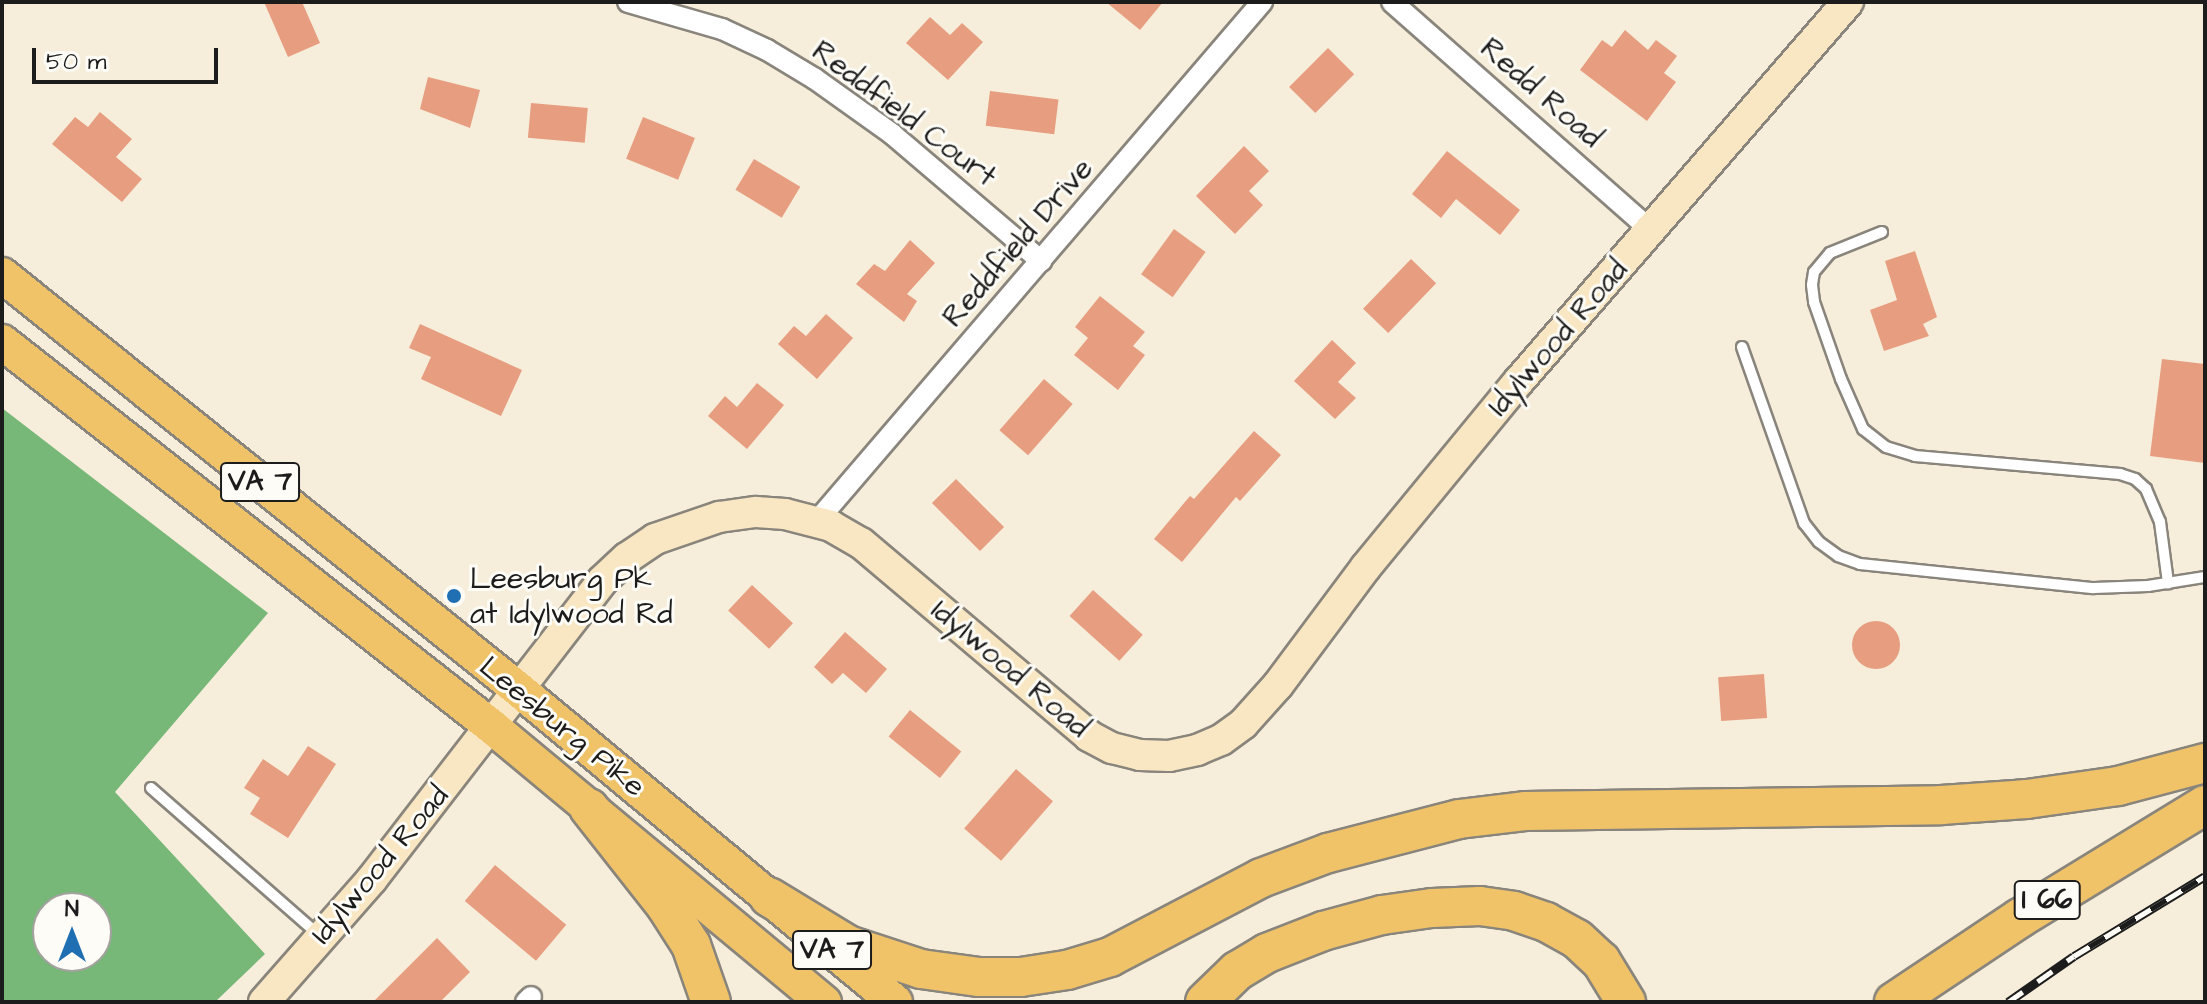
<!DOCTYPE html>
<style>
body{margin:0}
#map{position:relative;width:2207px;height:1004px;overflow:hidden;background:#f6eedb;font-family:"Architects Daughter",sans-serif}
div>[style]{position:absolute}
.forest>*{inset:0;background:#77b778}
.building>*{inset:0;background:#e79d7f;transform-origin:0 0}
.round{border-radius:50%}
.roads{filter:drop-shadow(2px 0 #89857c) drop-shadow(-2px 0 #89857c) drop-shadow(0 2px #89857c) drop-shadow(0 -2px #89857c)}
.lane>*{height:10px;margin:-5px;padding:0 5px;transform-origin:5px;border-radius:5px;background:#fff}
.street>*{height:20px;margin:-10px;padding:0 10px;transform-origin:10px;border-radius:10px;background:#fff}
.secondary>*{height:30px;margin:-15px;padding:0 15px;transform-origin:15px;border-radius:15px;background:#f9e7c3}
.primary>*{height:34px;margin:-17px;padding:0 17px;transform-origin:17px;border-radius:17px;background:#f1c369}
.highway>*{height:38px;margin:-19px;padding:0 19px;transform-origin:19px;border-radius:19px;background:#f1c369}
.rail>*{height:9px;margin-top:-4.5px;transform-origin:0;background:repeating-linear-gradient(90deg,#fdfcf7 0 18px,#1c1c1c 0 36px);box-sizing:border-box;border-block:2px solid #1c1c1c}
.dots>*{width:22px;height:22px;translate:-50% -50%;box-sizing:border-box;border:4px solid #fdfcf7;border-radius:50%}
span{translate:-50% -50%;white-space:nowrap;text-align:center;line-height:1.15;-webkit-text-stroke:6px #fdfcf7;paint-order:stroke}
.shield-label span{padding:2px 6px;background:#fdfcf7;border:2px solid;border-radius:6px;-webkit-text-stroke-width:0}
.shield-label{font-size:28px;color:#1c1c1c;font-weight:700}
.street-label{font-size:30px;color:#1c1c1c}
.poi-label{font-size:30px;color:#1c1c1c}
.left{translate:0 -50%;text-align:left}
.frame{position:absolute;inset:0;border:4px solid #1c1c1c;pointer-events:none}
.north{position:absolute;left:32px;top:892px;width:80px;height:80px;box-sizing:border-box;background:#fdfcf7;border:2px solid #a3a29f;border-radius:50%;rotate:0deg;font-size:22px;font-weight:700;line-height:32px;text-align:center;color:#1c1c1c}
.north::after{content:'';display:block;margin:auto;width:28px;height:36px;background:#1f6fb2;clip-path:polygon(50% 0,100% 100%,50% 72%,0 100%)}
.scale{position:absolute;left:32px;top:48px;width:186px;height:36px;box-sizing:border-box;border:4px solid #1c1c1c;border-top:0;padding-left:10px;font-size:24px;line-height:28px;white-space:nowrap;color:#1c1c1c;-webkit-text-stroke:6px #fdfcf7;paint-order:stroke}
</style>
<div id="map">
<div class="forest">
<div style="clip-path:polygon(evenodd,2px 408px,268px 613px,115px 792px,265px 954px,215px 1002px,2px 1002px,2px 408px,48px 908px,96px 908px,96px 956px,48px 956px,48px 908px)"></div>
</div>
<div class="building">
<div style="clip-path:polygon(264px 2px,302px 2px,320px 43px,288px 57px)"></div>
<div style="clip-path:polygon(1106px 2px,1163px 2px,1140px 30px)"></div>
<div style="clip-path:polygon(930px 17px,950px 35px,962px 23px,983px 42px,948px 80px,906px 43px)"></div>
<div style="clip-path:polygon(1625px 30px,1648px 50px,1656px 40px,1677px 56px,1664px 73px,1676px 82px,1647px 121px,1580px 70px,1602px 40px,1612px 47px)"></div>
<div style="left:1328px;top:48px;width:37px;height:55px;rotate:45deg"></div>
<div style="clip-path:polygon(428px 77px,480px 90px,470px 128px,420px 109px)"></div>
<div style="left:990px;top:91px;width:69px;height:35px;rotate:7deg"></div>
<div style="left:531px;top:103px;width:57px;height:35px;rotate:5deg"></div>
<div style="clip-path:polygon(100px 112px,132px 139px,116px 157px,142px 179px,122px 202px,52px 144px,75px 117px,88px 127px)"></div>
<div style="left:643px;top:117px;width:56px;height:45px;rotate:22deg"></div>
<div style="clip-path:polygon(1244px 146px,1269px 171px,1249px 191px,1263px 205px,1235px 234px,1196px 196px)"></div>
<div style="clip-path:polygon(1447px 151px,1520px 210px,1500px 235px,1456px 199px,1441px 218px,1412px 194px)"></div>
<div style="left:754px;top:159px;width:54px;height:36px;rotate:31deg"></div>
<div style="left:1174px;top:229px;width:39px;height:56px;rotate:36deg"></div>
<div style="clip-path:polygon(910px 240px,935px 263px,907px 294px,917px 301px,904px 322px,856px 284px,874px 264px,885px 271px)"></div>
<div style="clip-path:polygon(1915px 251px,1937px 317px,1923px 324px,1929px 336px,1884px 351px,1870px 310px,1897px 300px,1885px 261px)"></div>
<div style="left:1411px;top:259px;width:35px;height:69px;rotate:44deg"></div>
<div style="clip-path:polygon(1100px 296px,1145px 332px,1133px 346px,1145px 355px,1118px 390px,1074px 355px,1088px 338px,1075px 327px)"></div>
<div style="clip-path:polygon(826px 314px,853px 338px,817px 379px,778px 344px,794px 326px,806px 336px)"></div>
<div style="clip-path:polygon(420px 324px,522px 370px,501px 416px,421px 379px,431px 357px,409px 348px)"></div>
<div style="clip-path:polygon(1332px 340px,1356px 363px,1338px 382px,1356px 398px,1335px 419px,1294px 381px)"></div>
<div style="clip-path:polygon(2162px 359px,2205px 364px,2205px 463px,2150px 456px)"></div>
<div style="left:1044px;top:379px;width:38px;height:68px;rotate:41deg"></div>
<div style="clip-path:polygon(757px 383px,784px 405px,747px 449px,708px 416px,725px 396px,737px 407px)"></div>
<div style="clip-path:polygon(1254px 431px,1281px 455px,1240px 501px,1236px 497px,1182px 562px,1154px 539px,1190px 496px,1194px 499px)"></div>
<div style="left:956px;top:479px;width:68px;height:34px;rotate:45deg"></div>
<div style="left:752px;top:585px;width:56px;height:35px;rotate:43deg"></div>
<div style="left:1093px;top:590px;width:67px;height:35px;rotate:42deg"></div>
<div class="round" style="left:1852px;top:621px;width:48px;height:48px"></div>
<div style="clip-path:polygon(845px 632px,887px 669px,866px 693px,843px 673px,832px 684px,814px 667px)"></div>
<div style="left:1764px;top:674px;width:44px;height:46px;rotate:86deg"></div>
<div style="left:910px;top:710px;width:66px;height:34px;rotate:39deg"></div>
<div style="clip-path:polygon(308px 746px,336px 764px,288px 838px,250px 814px,260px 798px,244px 788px,263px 759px,288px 776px)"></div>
<div style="left:1016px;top:769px;width:49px;height:79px;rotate:41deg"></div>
<div style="left:495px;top:865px;width:93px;height:47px;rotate:40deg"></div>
<div style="clip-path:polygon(437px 938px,470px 972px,440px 1002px,373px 1002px)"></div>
</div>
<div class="roads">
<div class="lane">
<div style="left:1882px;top:232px;width:56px;rotate:158deg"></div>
<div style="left:1830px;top:253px;width:25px;rotate:130deg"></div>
<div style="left:1814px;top:272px;width:13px;rotate:99deg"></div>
<div style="left:1812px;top:285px;width:17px;rotate:83deg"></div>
<div style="left:1814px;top:302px;width:82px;rotate:70.7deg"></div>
<div style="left:1841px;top:379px;width:55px;rotate:66.3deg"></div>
<div style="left:1863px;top:429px;width:29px;rotate:38deg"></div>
<div style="left:1886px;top:447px;width:30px;rotate:17deg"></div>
<div style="left:1915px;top:456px;width:206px;rotate:5deg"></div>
<div style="left:2120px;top:474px;width:16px;rotate:18deg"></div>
<div style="left:2135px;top:479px;width:15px;rotate:42deg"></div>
<div style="left:2146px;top:489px;width:36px;rotate:67deg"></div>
<div style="left:2160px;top:522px;width:62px;rotate:82.5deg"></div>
<div style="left:1742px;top:347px;width:187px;rotate:70.6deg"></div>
<div style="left:1804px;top:523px;width:24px;rotate:52deg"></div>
<div style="left:1819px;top:542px;width:24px;rotate:36deg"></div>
<div style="left:1838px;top:556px;width:23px;rotate:20deg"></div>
<div style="left:1860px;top:564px;width:235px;rotate:5.9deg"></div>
<div style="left:2094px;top:588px;width:54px;rotate:-2.1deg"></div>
<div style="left:2148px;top:586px;width:58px;rotate:-9deg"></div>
<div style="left:151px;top:788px;width:222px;rotate:41.2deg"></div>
</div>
<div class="street">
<div style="left:628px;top:2px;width:98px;rotate:16deg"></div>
<div style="left:722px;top:29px;width:50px;rotate:25deg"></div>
<div style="left:767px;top:50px;width:56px;rotate:31.1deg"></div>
<div style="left:815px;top:79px;width:95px;rotate:35.5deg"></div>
<div style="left:892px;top:134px;width:196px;rotate:40.4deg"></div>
<div style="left:1392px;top:2px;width:345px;rotate:41.4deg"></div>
<div style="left:817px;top:521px;width:684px;rotate:-49.39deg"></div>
<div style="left:526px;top:1002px;width:7px;rotate:-45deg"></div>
</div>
<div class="secondary">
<div style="left:264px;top:1002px;width:164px;rotate:-48.7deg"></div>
<div style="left:372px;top:879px;width:376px;rotate:-52.3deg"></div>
<div style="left:602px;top:581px;width:34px;rotate:-43deg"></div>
<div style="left:627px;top:558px;width:34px;rotate:-34deg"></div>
<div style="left:655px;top:539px;width:68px;rotate:-19deg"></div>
<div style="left:719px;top:517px;width:37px;rotate:-8deg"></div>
<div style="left:756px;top:512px;width:29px;rotate:4deg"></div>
<div style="left:785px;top:514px;width:48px;rotate:14.6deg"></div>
<div style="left:831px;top:526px;width:34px;rotate:30deg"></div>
<div style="left:861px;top:543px;width:299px;rotate:40.2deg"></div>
<div style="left:1089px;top:736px;width:26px;rotate:28deg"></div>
<div style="left:1112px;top:748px;width:29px;rotate:14deg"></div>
<div style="left:1140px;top:755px;width:29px;rotate:2deg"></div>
<div style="left:1169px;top:756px;width:29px;rotate:-12deg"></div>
<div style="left:1197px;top:750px;width:26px;rotate:-23deg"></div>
<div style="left:1221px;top:740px;width:27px;rotate:-36deg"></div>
<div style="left:1243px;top:724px;width:52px;rotate:-48.1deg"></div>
<div style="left:1278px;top:685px;width:147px;rotate:-53.3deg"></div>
<div style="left:1366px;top:567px;width:241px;rotate:-50.6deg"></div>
<div style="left:1519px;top:381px;width:502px;rotate:-49.04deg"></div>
</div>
<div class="primary">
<div style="left:2px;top:275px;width:662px;rotate:38.74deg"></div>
<div style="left:518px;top:689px;width:490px;rotate:39.7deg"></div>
<div style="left:2px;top:342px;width:622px;rotate:38.14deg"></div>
<div style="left:491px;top:726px;width:433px;rotate:39.7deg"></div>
</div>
<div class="highway">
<div style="left:589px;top:808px;width:125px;rotate:51.8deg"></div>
<div style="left:666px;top:906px;width:46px;rotate:57.3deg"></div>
<div style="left:691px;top:945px;width:60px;rotate:70.7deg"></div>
<div style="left:769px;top:897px;width:92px;rotate:31.3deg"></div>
<div style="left:848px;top:945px;width:77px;rotate:18.2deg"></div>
<div style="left:921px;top:969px;width:59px;rotate:7.9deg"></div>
<div style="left:979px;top:977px;width:42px"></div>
<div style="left:1021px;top:977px;width:47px;rotate:-8.7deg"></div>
<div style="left:1067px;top:970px;width:45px;rotate:-16.8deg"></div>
<div style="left:1110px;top:957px;width:170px;rotate:-27.6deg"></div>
<div style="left:1261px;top:878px;width:72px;rotate:-20.5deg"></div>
<div style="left:1328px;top:853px;width:135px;rotate:-14.5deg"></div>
<div style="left:1459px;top:819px;width:66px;rotate:-6.9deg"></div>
<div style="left:1525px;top:811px;width:416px;rotate:-0.8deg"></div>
<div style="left:1941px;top:805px;width:86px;rotate:-4deg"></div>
<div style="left:2027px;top:799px;width:92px;rotate:-8.1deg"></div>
<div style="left:2118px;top:786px;width:90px;rotate:-14.8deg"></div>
<div style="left:1205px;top:1002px;width:45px;rotate:-44.1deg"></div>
<div style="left:1237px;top:971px;width:35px;rotate:-31deg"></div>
<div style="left:1267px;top:953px;width:60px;rotate:-21.4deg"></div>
<div style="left:1323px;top:931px;width:61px;rotate:-15.2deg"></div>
<div style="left:1382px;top:915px;width:50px;rotate:-8deg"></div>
<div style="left:1432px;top:908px;width:48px;rotate:-2.4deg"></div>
<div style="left:1480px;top:906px;width:34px;rotate:8deg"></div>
<div style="left:1514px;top:911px;width:34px;rotate:19deg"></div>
<div style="left:1546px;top:922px;width:35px;rotate:29deg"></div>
<div style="left:1577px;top:939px;width:33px;rotate:43deg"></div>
<div style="left:1601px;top:961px;width:48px;rotate:58.6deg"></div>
<div style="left:1894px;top:1002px;width:151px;rotate:-33.7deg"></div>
<div style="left:2020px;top:918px;width:217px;rotate:-31.4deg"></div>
</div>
</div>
<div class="rail">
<div style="left:2008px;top:1002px;width:80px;rotate:-34.9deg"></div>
<div style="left:2074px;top:956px;width:153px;rotate:-31.4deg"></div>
</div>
<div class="dots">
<div style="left:454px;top:596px;background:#1f6fb2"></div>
</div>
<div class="shield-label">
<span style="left:260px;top:482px">VA 7</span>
<span style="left:2047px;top:900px">I 66</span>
<span style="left:832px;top:950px">VA 7</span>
</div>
<div class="street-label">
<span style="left:1541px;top:93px;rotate:41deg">Redd Road</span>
<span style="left:904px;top:114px;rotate:37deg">Reddfield Court</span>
<span style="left:1018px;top:243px;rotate:-49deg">Reddfield Drive</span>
<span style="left:1558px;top:338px;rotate:-49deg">Idylwood Road</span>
<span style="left:1010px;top:669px;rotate:40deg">Idylwood Road</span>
<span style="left:562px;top:727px;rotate:39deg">Leesburg Pike</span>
<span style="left:380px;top:865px;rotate:-50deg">Idylwood Road</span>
</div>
<div class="poi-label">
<span class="left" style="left:470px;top:596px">Leesburg Pk<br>at Idylwood Rd</span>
</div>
<div class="frame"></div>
<div class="north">N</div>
<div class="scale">50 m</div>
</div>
